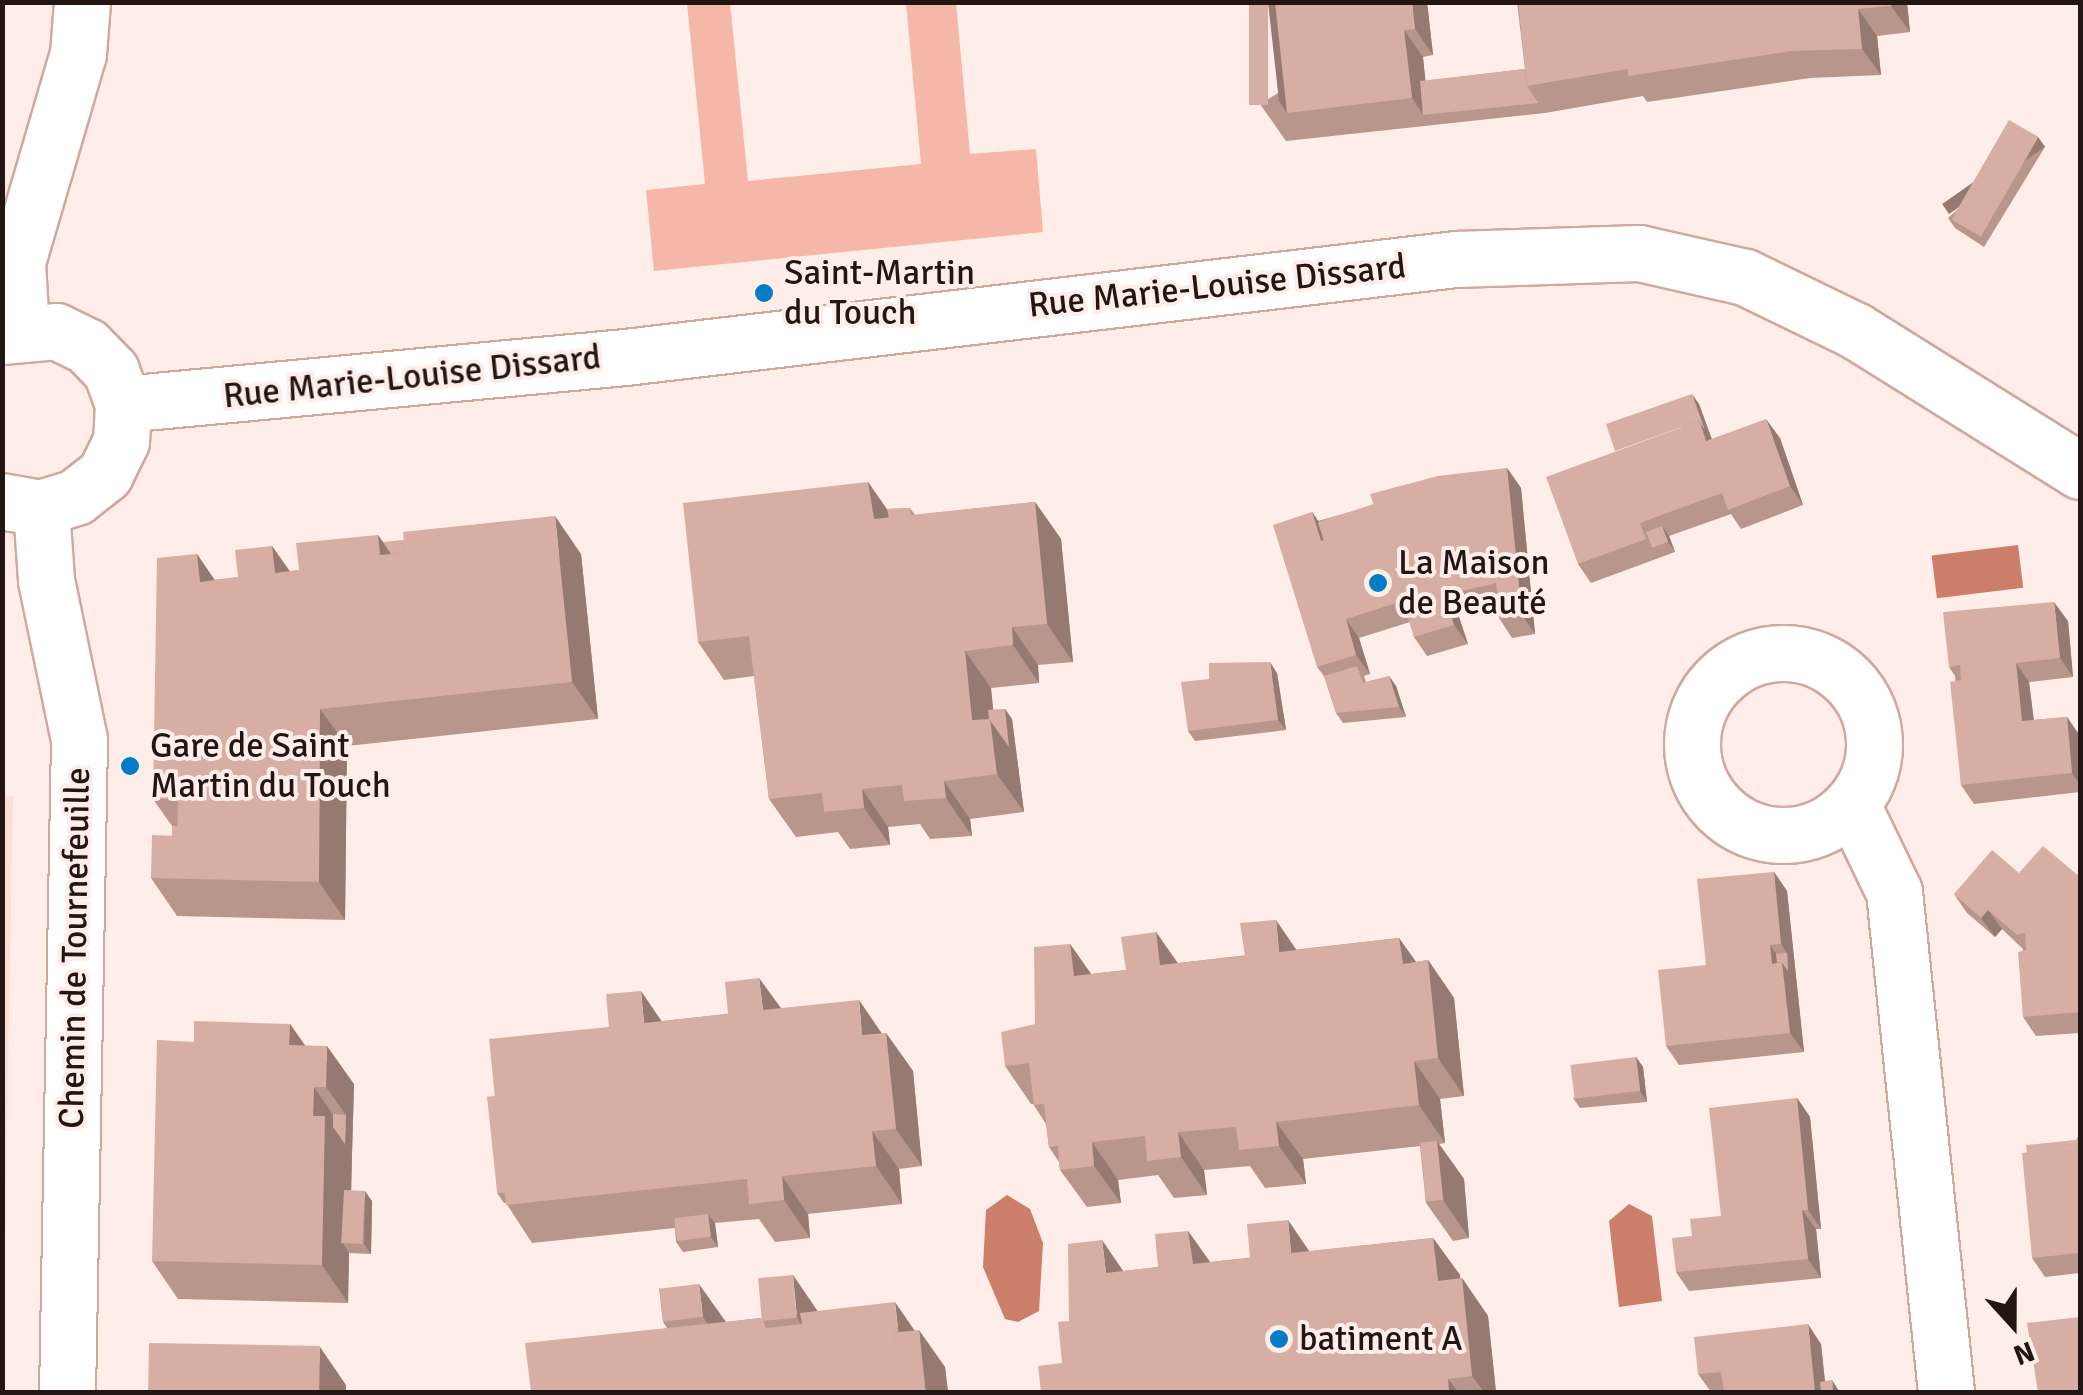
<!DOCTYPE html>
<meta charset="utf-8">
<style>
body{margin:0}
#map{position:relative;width:2083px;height:1395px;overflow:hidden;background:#feede8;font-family:Signika,sans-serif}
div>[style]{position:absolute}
.built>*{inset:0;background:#fdded6}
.green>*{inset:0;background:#f5b8a8}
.water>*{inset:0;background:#cb7f6b;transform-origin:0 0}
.roads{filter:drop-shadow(2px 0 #d0a89d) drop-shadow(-2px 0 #d0a89d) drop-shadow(0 2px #d0a89d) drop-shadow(0 -2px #d0a89d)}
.minor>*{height:55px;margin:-27.5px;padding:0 27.5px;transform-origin:27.5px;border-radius:27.5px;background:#fff}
.minor>.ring{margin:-27.5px;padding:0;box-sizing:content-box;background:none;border:55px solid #fff;border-radius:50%}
.tertiary>*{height:55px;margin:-27.5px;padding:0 27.5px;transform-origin:27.5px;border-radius:27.5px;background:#fff}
.wall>*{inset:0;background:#b8968c}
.shaded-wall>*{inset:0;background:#967a72;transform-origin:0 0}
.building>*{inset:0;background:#d6aea3;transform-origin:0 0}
.dots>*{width:28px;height:28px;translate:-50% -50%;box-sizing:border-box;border:5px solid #feede8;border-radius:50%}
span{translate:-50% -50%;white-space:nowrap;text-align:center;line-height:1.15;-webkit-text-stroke:8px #feede8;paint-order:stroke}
.poi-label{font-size:35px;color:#231511}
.left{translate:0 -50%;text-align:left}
.street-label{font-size:35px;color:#231511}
.frame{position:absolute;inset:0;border:5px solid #231511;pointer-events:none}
.north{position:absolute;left:1963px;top:1275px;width:100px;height:100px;-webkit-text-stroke:8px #feede8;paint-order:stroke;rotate:159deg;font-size:28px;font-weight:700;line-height:40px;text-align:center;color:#231511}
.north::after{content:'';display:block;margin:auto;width:35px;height:45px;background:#231511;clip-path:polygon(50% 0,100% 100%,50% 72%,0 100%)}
</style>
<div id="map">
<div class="built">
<div style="clip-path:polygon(13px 796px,3px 1344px,2px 797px)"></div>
</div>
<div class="green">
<div style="clip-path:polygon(687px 3px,730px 3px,748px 181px,921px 164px,906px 3px,956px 3px,970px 154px,1036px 149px,1043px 232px,654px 271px,646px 190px,705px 184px)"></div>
</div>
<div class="water">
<div style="left:2018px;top:545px;width:43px;height:87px;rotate:83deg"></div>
<div style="clip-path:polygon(1007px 1195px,1030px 1209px,1043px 1243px,1039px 1311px,1018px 1322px,1005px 1319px,983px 1267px,986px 1210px)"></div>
<div style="clip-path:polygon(1629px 1204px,1652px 1216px,1662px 1301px,1619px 1307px,1609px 1221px)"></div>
</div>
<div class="roads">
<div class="minor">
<div style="left:123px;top:404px;width:504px;rotate:-5.35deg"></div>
<div style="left:625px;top:357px;width:837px;rotate:-6.73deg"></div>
<div style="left:1456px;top:259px;width:183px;rotate:-1.9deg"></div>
<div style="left:1639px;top:253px;width:109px;rotate:12.8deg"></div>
<div style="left:1745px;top:277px;width:123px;rotate:25.9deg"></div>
<div style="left:1856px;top:331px;width:264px;rotate:32deg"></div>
<div class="ring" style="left:1692px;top:653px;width:127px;height:127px"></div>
<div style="left:1853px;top:807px;width:94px;rotate:64.2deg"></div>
<div style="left:1894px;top:892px;width:503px;rotate:84.06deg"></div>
</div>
<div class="tertiary">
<div style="left:21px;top:330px;width:68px;rotate:-93.4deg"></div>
<div style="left:17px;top:262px;width:217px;rotate:-73.7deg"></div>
<div style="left:78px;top:54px;width:52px;rotate:-85.6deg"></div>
<div style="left:2px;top:336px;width:54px;rotate:-5.3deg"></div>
<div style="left:56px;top:331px;width:34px;rotate:26deg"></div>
<div style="left:87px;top:346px;width:35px;rotate:46deg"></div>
<div style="left:111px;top:371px;width:35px;rotate:70deg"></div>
<div style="left:123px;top:404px;width:37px;rotate:93deg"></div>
<div style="left:121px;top:441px;width:37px;rotate:116deg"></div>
<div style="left:105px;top:474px;width:37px;rotate:142deg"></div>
<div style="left:76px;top:497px;width:37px;rotate:163deg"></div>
<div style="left:41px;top:508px;width:40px;rotate:-170deg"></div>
<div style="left:41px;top:508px;width:72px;rotate:86deg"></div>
<div style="left:46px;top:580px;width:163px;rotate:78.3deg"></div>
<div style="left:79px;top:740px;width:652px;rotate:91.05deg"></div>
</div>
</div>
<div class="wall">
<div style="clip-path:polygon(1427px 2px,1433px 55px,1423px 57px,1425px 81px,1525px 69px,1517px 2px,1907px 2px,1910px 32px,1877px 36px,1881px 75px,1810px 78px,1647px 102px,1643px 96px,1545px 113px,1286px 141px,1260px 104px)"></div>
<div style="clip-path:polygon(2038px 137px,2045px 147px,1984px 247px,1955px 228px,1948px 218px)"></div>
<div style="clip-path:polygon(1699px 404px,1712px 439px,1780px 438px,1803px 505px,1741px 529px,1731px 514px,1669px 536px,1675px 552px,1591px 583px,1578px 564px)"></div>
<div style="clip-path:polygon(1507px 468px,1521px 488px,1535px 634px,1512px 638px,1499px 618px,1498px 605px,1458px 614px,1468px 644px,1427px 656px,1414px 637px,1410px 622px,1359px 638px,1370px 674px,1364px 676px,1366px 682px,1389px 676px,1396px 686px,1406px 717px,1343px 723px,1336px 713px,1324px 676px,1317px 667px,1312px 512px,1318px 521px)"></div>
<div style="clip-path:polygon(868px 482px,887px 509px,910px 508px,915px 515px,1035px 502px,1061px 539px,1073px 662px,1038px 665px,1039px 683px,991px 688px,993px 710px,1005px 709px,1012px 719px,1024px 812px,970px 819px,972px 836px,930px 839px,920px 824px,888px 827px,890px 845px,850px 849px,838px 832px,796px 837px,769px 799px,754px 676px,724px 680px,698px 642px)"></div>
<div style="clip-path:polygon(378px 535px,383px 542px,581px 554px,598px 719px,347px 746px,345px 920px,177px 916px,151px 878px,172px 836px,172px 826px,153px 799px,197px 554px,214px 580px,238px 577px,272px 546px,290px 571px,299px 570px)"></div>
<div style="clip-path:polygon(2068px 621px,2073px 677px,2029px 682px,2034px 720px,2067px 717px,2080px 736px,2080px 792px,1974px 804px,1961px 785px,1955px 676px,1949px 667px)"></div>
<div style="clip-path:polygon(1277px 673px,1286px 730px,1195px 741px,1188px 731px)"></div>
<div style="clip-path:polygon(1774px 872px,1787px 891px,1804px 1052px,1679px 1065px,1666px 1046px,1706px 965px)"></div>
<div style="clip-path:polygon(2019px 873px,2080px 877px,2080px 1033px,2036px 1036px,2023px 1017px,2023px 949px,2002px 929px,1995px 937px,1967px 913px,1954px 894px)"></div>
<div style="clip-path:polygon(1156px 932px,1178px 963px,1399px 938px,1416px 962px,1428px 960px,1454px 998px,1464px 1096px,1440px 1099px,1445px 1143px,1439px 1144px,1464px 1179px,1469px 1238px,1453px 1241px,1426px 1203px,1420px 1146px,1303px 1159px,1306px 1184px,1265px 1188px,1250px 1166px,1204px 1170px,1207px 1195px,1174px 1198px,1158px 1175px,1118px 1180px,1121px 1203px,1087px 1207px,1060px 1170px,1059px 1162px,1049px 1147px,1046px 1124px,1033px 1104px,1031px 1104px,1005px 1066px,1035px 1024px,1070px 944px,1091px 974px,1126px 970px)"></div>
<div style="clip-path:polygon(780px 1008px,882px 1034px,886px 1033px,913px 1071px,922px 1166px,899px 1169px,902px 1204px,808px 1214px,810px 1238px,775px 1242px,759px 1219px,715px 1223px,718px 1247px,683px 1252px,676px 1242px,675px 1228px,532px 1243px,506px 1203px,504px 1203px,497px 1193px,495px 1096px,609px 1027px)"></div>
<div style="clip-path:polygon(290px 1024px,305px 1045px,354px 1084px,351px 1191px,372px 1201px,371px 1254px,349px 1253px,348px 1303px,178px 1299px,152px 1261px,194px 1042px)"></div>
<div style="clip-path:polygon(1636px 1057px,1643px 1067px,1647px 1102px,1580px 1108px,1573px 1098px)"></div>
<div style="clip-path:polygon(1797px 1098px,1810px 1117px,1821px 1229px,1816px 1229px,1821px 1278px,1689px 1291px,1676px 1272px,1692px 1236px,1721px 1216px)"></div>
<div style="clip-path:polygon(2080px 1134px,2080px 1273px,2045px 1277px,2032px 1258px,2076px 1140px)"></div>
<div style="clip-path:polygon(1188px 1231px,1210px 1262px,1433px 1238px,1460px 1275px,1460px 1278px,1462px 1278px,1488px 1316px,1496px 1392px,1041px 1392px,1062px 1363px,1069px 1321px,1124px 1271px,1158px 1267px)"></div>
<div style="clip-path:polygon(659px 1288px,726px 1322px,818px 1311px,914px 1330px,945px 1367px,948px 1392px,531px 1392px,667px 1328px,663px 1322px)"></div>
<div style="clip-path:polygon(1821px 1344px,1825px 1381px,1839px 1391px,1840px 1392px,1711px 1392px,1698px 1374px)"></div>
</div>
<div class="shaded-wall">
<div style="clip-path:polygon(1268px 2px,1290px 2px,1287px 113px,1279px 101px)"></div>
<div style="clip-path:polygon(1412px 2px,1427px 2px,1433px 55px,1415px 29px)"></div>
<div style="clip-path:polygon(1891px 2px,1907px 2px,1910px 32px,1891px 6px)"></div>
<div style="clip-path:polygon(1858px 9px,1877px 36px,1881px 75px,1862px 49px)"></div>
<div style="clip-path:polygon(1404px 30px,1423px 57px,1429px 114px,1423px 115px,1430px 125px,1412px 98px)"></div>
<div style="left:2038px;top:137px;width:12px;height:117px;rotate:55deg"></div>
<div style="clip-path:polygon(1692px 394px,1699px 404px,1719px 460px,1706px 441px)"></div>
<div style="clip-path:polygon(1766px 419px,1780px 438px,1803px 505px,1790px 486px)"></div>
<div style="clip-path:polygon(1507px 468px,1521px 488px,1535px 634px,1522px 615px)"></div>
<div style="clip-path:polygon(868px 482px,894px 520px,874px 519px)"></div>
<div style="clip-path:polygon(1035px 502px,1061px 539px,1073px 662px,1047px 624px)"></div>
<div style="clip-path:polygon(1312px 512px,1326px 532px,1328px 550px,1321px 541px)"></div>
<div style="clip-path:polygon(555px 516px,581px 554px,598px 719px,572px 682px)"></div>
<div style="clip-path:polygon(1662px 526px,1669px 536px,1675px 552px,1668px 542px)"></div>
<div style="clip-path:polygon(378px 535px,404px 573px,380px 555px)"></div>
<div style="clip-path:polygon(272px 546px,298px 584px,275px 573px)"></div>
<div style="clip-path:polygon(197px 554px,223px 592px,200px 582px)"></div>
<div style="clip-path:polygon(1445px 595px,1458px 614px,1468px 644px,1454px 625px)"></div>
<div style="clip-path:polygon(2054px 602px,2068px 621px,2073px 677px,2060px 658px)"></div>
<div style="clip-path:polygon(1346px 619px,1359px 638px,1370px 674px,1356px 655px)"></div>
<div style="clip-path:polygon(1012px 627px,1038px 665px,1039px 683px,1013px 645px)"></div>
<div style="clip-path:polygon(965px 651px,991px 688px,995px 727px,1005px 709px,1012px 719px,1024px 812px,997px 774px,972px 720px)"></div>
<div style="clip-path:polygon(1270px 662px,1277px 673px,1286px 730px,1278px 720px)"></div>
<div style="clip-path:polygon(2016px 663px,2029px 682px,2036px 740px,2022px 721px)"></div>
<div style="clip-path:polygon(1389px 676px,1396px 686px,1406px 717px,1399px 707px)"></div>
<div style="clip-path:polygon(320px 709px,347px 746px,345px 920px,319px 882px)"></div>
<div style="clip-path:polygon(2067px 717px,2080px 736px,2080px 785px,2072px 773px)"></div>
<div style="clip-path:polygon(944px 781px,970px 819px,972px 836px,946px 798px)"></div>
<div style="clip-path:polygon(862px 789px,888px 827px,890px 845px,864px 808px)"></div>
<div style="clip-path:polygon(1774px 872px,1787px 891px,1804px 1052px,1790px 1033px,1772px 964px,1770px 945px,1788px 971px,1787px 953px,1781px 944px)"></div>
<div style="clip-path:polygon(1988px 910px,2002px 929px,1995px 937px,1981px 918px)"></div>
<div style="clip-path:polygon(1276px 920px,1302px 958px,1279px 952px)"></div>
<div style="clip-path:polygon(1156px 932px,1182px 970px,1160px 965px)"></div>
<div style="clip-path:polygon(1399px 938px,1426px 976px,1403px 964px)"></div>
<div style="clip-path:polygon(1070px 944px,1096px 981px,1074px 976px)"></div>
<div style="clip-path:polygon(1428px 960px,1454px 998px,1464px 1096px,1438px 1058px)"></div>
<div style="clip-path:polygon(759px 978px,786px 1015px,763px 1010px)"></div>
<div style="clip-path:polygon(641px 991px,667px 1029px,644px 1023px)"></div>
<div style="clip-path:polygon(859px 1000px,885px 1038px,862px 1035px)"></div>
<div style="clip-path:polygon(290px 1024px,316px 1062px,289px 1045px)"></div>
<div style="clip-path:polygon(886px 1033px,913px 1071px,922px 1166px,896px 1129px)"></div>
<div style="clip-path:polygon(327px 1046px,354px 1084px,352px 1154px,345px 1144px,346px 1115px,326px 1087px)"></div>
<div style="clip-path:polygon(1636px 1057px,1643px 1067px,1647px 1102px,1640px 1091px)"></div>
<div style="clip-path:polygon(1414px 1061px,1440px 1099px,1445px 1143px,1419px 1105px)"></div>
<div style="clip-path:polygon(314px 1087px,340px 1125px,340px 1137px,352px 1154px,350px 1244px,343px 1243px,349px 1253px,348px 1303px,322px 1265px,313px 1116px)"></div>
<div style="clip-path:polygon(1797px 1098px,1810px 1117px,1821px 1229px,1808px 1210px)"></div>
<div style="clip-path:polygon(1276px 1122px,1303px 1159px,1306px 1184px,1279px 1146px)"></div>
<div style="clip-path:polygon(872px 1131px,899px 1169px,902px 1204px,876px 1166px)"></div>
<div style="clip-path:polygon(1178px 1132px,1204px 1170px,1207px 1195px,1181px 1157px)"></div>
<div style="clip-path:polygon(1437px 1141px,1464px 1179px,1469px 1238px,1443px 1200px)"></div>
<div style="clip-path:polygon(1092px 1142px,1118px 1180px,1121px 1203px,1094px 1166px)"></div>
<div style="clip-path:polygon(782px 1176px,808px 1214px,810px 1238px,784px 1200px)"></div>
<div style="clip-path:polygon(365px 1191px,372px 1201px,371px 1254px,364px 1244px)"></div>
<div style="clip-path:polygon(1802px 1210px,1816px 1229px,1821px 1278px,1808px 1259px)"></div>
<div style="clip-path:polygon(708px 1214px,715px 1224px,718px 1247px,711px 1237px)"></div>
<div style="clip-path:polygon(1288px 1220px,1314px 1258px,1291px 1253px)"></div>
<div style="clip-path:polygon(1188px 1231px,1215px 1269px,1193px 1264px)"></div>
<div style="clip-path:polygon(1433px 1238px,1460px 1275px,1464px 1319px,1438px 1281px)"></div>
<div style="clip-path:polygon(1102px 1240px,1128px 1278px,1106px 1273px)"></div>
<div style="clip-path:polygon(793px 1275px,819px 1313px,824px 1356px,797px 1318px)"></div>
<div style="clip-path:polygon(1462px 1278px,1488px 1316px,1496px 1392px,1484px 1392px,1472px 1376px)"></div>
<div style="clip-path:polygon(699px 1284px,726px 1322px,729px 1355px,703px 1317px)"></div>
<div style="clip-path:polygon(895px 1302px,917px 1334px,905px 1392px)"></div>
<div style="clip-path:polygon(1808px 1324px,1821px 1344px,1826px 1392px,1815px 1392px)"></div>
<div style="clip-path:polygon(919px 1330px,945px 1367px,948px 1392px,926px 1392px)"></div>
<div style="clip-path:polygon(320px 1347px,346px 1385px,346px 1392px,318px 1392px)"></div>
<div style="clip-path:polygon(1448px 1379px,1458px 1392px,1449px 1392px)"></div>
<div style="clip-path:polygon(1832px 1380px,1839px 1391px,1840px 1392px,1833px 1392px)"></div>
</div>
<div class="building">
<div style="left:1249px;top:2px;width:19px;height:103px"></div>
<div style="clip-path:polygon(1275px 2px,1412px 2px,1415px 29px,1404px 30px,1412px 98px,1287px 113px)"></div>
<div style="clip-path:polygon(1518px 2px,1891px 2px,1891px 6px,1858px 9px,1862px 49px,1792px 51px,1628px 76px,1628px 69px,1527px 86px)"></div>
<div style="clip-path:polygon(1525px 69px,1527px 86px,1538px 103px,1423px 115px,1420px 81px)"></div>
<div style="left:2009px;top:120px;width:34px;height:115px;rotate:30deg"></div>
<div style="clip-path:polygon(1692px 394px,1705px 430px,1699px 421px,1615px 451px,1606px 424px)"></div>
<div style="clip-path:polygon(1766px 419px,1790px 486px,1728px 510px,1722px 493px,1656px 517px,1640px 523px,1646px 539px,1578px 564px,1546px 477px,1699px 421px,1706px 441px)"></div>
<div style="clip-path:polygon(1507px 468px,1522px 615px,1499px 618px,1496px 583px,1445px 595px,1454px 625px,1414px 637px,1403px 601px,1346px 619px,1356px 655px,1317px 667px,1273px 525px,1312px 512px,1321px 541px,1380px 523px,1370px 494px,1438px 476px)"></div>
<div style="clip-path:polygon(868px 482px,874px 519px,1035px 502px,1047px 624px,1012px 627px,1013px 645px,965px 651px,972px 720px,990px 719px,997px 774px,944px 781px,946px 798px,904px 801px,902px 785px,862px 789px,864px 808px,824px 812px,822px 793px,769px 799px,749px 636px,698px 642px,683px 503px)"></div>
<div style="left:1374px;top:504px;width:20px;height:59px;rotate:72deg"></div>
<div style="clip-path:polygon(910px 508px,911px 515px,889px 518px,887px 509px)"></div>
<div style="clip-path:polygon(555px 516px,572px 682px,320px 709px,319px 882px,151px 878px,152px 835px,177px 836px,178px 799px,153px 799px,157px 558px,197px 554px,200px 582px,238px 577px,235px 550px,272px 546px,275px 573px,299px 570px,296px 543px,378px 535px,380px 555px,405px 553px,403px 532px)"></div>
<div style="left:1662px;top:526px;width:17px;height:17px;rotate:69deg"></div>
<div style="clip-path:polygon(404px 540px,405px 553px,391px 554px,383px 542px)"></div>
<div style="clip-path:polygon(2054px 602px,2060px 658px,2016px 663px,2022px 721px,2067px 717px,2072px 773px,1961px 785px,1950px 682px,1961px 680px,1960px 665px,1949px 667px,1943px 612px)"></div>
<div style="clip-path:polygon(1270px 662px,1278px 720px,1188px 731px,1181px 682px,1209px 679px,1209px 663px)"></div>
<div style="clip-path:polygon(1357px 666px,1363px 683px,1389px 676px,1399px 707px,1336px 713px,1324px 676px)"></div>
<div style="clip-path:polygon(1005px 709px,1009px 747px,989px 719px,988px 710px)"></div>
<div style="clip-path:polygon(172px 826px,178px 826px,177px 836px,172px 836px)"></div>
<div style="clip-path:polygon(2043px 846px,2080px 877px,2080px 1012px,2023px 1017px,2018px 952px,2026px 950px,2025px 933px,2017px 935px,1988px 910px,1981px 918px,1954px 894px,1992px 850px,2019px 873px)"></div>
<div style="clip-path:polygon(1774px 872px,1781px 944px,1770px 945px,1772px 964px,1782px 962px,1790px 1033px,1666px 1046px,1658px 970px,1706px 965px,1697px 879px)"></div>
<div style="clip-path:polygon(1276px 920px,1279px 952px,1399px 938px,1403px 964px,1428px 960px,1438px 1058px,1414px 1061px,1419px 1105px,1276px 1122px,1279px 1146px,1239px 1150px,1236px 1127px,1178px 1132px,1181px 1157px,1147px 1161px,1145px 1136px,1092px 1142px,1094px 1166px,1060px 1170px,1058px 1146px,1049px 1147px,1044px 1104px,1034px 1105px,1029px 1063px,1005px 1066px,1001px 1032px,1035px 1024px,1034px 947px,1070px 944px,1074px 976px,1126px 970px,1121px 937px,1156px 932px,1160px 965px,1245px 956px,1240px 923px)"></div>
<div style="clip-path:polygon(1787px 953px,1788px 971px,1782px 962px,1777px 963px,1776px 954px)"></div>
<div style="clip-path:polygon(759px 978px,763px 1010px,859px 1000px,862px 1035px,886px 1033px,896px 1129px,872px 1131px,876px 1166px,782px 1176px,784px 1200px,749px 1204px,747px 1179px,506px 1205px,489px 1039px,609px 1027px,606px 994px,641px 991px,644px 1023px,728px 1014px,725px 982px)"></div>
<div style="clip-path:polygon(194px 1021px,290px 1024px,289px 1045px,327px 1046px,326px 1087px,314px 1087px,313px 1116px,325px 1116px,322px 1265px,152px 1261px,157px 1040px,194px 1042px)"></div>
<div style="left:1636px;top:1057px;width:34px;height:66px;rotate:83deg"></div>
<div style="left:495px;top:1096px;width:97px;height:8px;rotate:84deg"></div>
<div style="clip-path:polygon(1797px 1098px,1808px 1210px,1802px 1210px,1808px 1259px,1676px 1272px,1672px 1238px,1692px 1236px,1690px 1219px,1721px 1216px,1709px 1108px)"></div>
<div style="clip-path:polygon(333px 1114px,346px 1115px,345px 1144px,333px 1127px)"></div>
<div style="clip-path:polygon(2080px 1134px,2080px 1145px,2078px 1147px,2027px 1153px,2026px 1145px,2076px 1140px)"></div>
<div style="left:1437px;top:1141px;width:59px;height:17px;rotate:84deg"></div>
<div style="clip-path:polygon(2080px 1145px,2080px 1253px,2032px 1258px,2022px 1153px,2078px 1147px)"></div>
<div style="left:344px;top:1190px;width:21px;height:53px;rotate:3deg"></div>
<div style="left:708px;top:1214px;width:23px;height:34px;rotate:83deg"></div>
<div style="clip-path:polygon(1288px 1220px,1291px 1253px,1433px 1238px,1438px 1281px,1462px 1278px,1472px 1376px,1448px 1379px,1449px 1392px,1041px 1392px,1038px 1366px,1062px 1363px,1058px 1322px,1069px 1321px,1068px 1244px,1102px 1240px,1106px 1273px,1158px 1267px,1155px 1234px,1188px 1231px,1193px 1264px,1250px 1258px,1247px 1224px)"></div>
<div style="left:793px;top:1275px;width:43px;height:35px;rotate:85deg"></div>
<div style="left:699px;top:1284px;width:33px;height:40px;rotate:83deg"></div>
<div style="clip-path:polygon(895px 1302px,898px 1332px,894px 1332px,901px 1392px,531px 1392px,525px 1343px,762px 1318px,766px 1328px,802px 1324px,800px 1313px)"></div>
<div style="clip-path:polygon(2080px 1317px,2080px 1392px,2038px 1392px,2027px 1323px)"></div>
<div style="clip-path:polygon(1808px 1324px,1815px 1392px,1724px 1392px,1721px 1372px,1698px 1374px,1694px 1337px)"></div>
<div style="left:919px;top:1330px;width:62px;height:25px;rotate:84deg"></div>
<div style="left:149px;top:1343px;width:171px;height:49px;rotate:1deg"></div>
<div style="clip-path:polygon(1832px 1380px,1833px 1392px,1821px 1392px,1820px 1382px)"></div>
</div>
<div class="dots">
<div style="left:764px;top:293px;background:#047cc5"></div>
<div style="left:1378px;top:583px;background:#047cc5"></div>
<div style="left:130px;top:766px;background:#047cc5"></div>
<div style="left:1279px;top:1339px;background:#047cc5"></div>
</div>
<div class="poi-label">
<span class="left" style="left:784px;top:293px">Saint-Martin<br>du Touch</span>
<span class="left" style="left:1398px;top:583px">La Maison<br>de Beauté</span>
<span class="left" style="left:150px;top:766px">Gare de Saint<br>Martin du Touch</span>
<span class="left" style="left:1299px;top:1339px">batiment A</span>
</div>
<div class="street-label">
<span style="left:1217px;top:286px;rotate:-6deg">Rue Marie-Louise Dissard</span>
<span style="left:412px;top:377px;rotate:-6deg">Rue Marie-Louise Dissard</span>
<span style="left:75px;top:948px;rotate:-89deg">Chemin de Tournefeuille</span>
</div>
<div class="frame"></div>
<div class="north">N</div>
</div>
